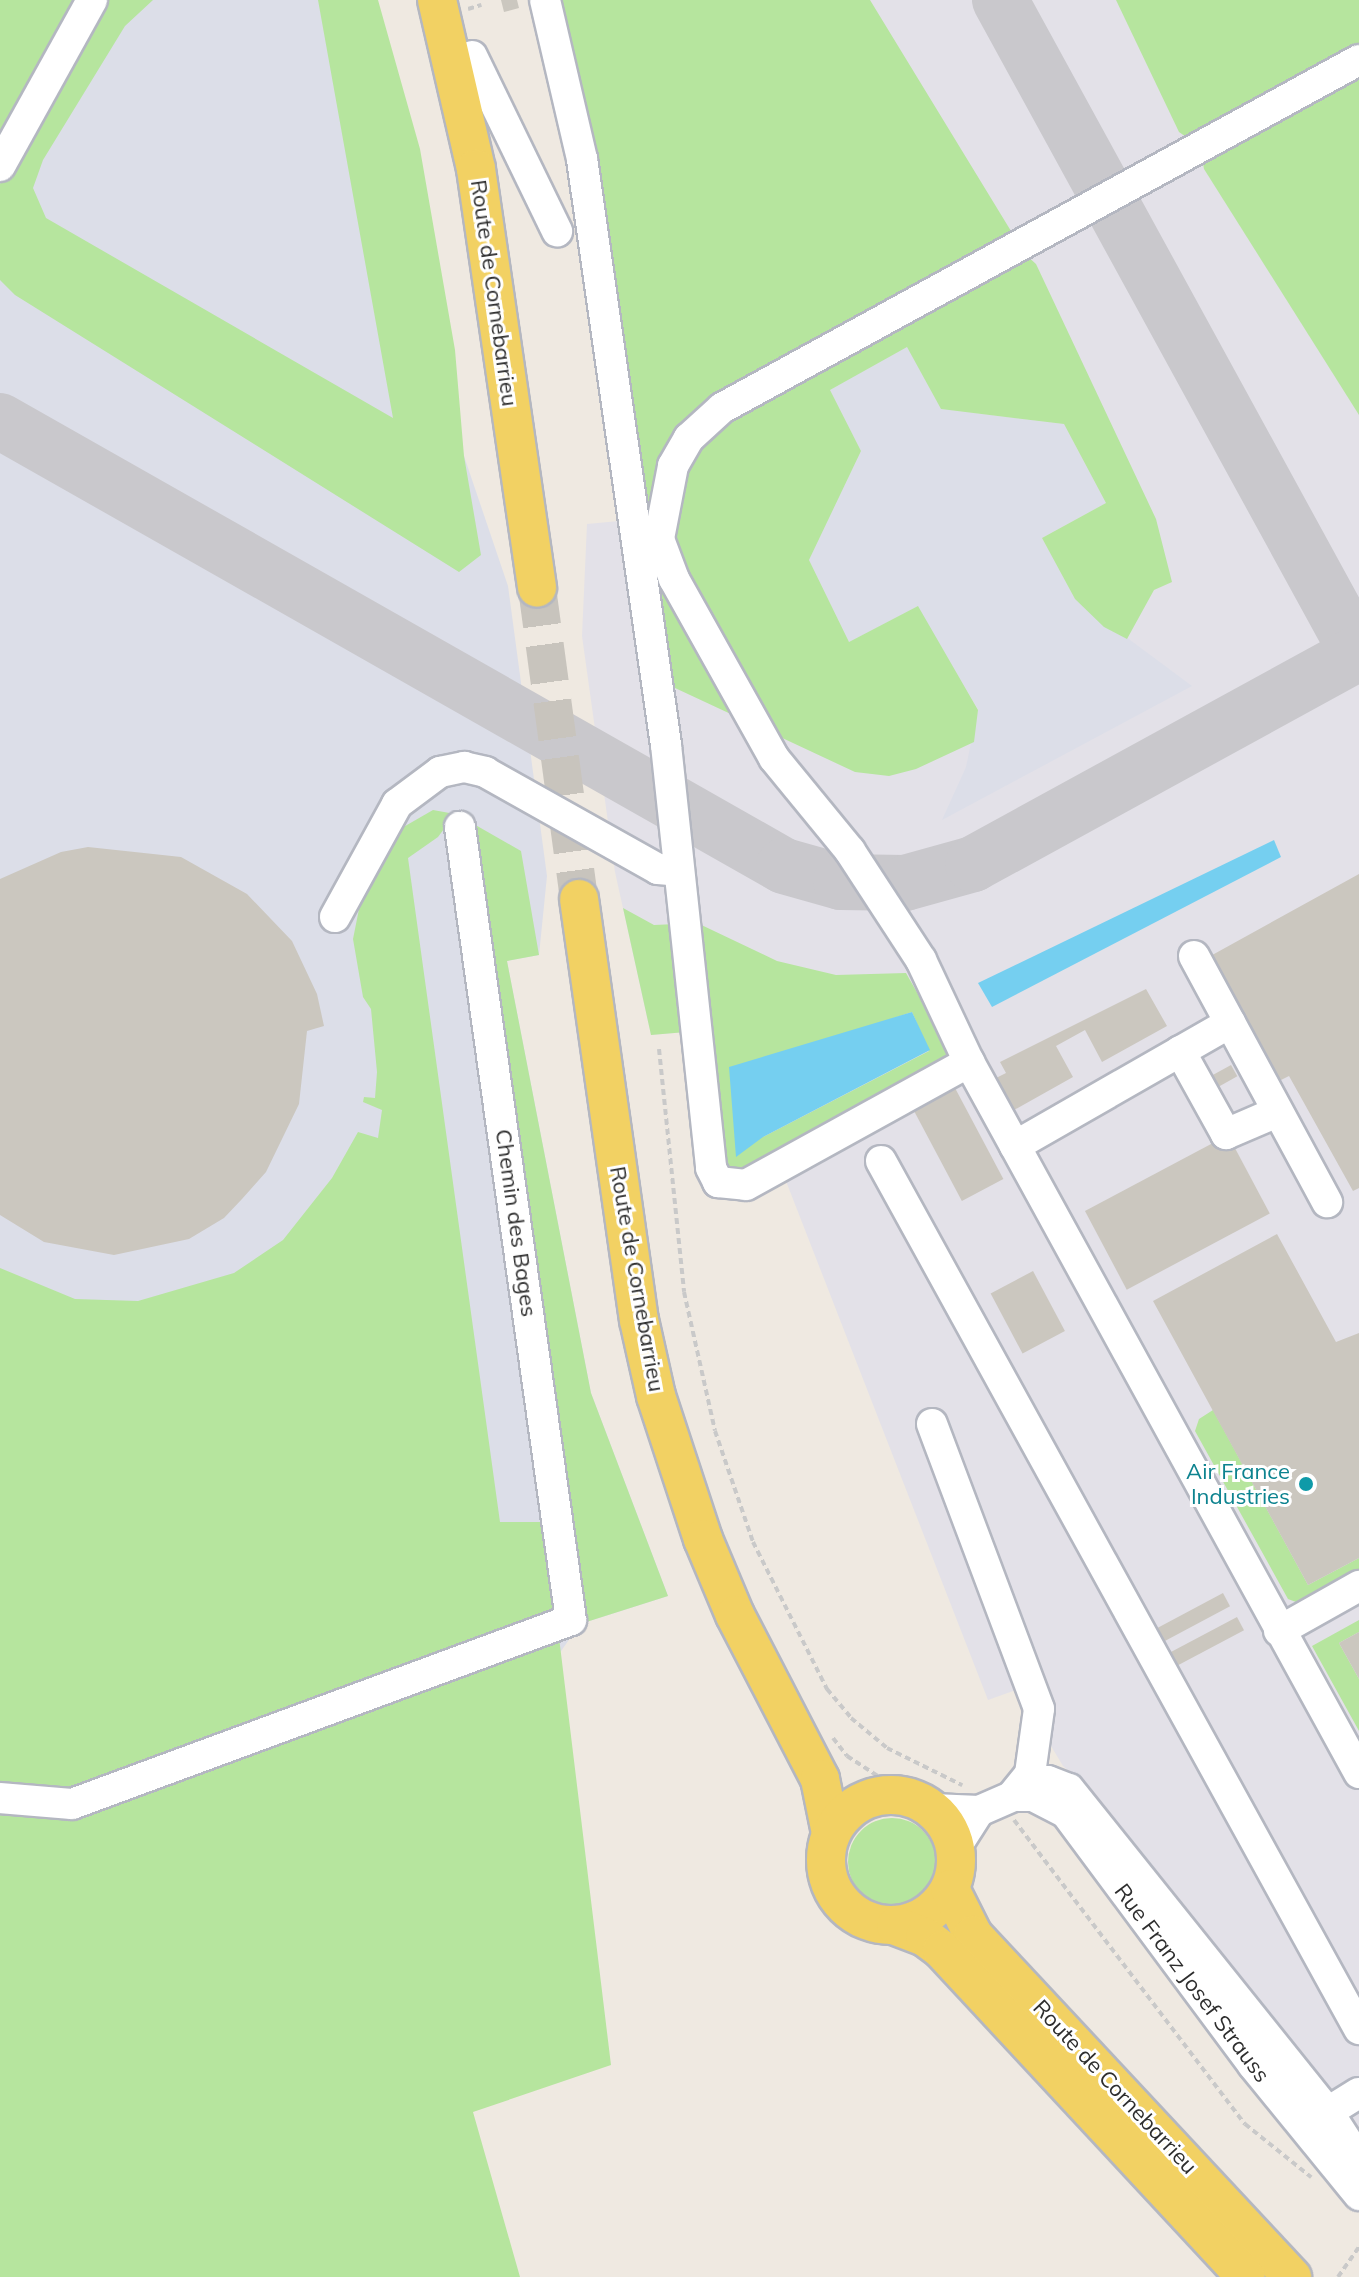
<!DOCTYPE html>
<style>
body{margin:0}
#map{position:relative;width:1359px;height:2277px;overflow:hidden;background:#efe9e1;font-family:Mulish,sans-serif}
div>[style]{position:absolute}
.industrial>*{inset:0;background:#e3e1e8}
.airport>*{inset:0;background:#dcdee8}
.green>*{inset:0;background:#b6e59e}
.round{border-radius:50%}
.water>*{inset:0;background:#75cff0}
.taxiway>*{height:56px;margin:-28px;padding:0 28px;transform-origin:28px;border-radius:28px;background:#c9c8cc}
.building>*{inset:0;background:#cbc7bf;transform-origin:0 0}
.major-tunnel>*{height:38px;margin-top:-19px;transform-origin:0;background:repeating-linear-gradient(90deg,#c8c4bd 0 38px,transparent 0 57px)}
.path>*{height:4px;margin-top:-2px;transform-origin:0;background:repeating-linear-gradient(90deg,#c9c9c9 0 6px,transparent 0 10px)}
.roads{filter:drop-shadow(2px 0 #b4b7c1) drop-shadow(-2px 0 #b4b7c1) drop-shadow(0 2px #b4b7c1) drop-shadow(0 -2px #b4b7c1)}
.minor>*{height:30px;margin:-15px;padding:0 15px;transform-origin:15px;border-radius:15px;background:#fff}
.major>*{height:38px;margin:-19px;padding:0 19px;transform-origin:19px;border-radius:19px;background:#f2d163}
.major>.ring{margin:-19px;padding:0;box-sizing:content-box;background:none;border:38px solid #f2d163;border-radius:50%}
.dots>*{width:22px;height:22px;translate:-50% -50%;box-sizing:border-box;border:4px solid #fff;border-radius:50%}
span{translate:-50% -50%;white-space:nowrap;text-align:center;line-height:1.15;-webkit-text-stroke:6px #fff;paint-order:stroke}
.street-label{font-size:22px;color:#2e2e2e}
.culture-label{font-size:22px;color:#0d838f}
.right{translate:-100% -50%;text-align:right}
</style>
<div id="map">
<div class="industrial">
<div style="clip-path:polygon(533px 0,1359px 0,1359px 2139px,1148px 1879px,1093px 1792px,1063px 1766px,1048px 1741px,1033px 1684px,988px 1700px,784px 1176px,709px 1192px,697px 1179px,686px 1032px,651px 1035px,615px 872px,582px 636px,587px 524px,619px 521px,564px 125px)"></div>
</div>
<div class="airport">
<div style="clip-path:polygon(0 0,344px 0,464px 456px,508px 586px,547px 876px,539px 955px,507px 961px,591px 1393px,668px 1596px,580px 1624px,559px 1654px,0 2277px)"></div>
<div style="clip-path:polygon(907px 346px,941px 409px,1064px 424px,1106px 503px,1042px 538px,1075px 599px,1192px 686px,942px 820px,966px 767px,978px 709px,917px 607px,849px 642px,809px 560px,861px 451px,830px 390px)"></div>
</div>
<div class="green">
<div style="clip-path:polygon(0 0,85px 0,0 151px)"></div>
<div style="clip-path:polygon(102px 0,153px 0,125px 26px,43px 160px,33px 188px,46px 218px,393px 418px,318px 0,378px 0,420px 149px,455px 350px,464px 456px,481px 555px,459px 572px,15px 295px,0 280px,0 184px)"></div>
<div style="clip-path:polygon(561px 0,870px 0,1025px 254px,1036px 264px,1156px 519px,1172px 582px,1154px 590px,1127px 639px,1104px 627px,1075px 599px,1042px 538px,1106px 503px,1064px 424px,941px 409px,907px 347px,830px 390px,861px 451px,809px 560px,849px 642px,918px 606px,978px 710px,974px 742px,916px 769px,889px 776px,855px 772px,660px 681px,590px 156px)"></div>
<div style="clip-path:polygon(1116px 0,1359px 0,1359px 49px,1192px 141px,1179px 132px)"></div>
<div style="clip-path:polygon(1359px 72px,1359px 415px,1204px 169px,1202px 158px)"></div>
<div style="clip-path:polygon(433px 810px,455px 814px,438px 837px,408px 858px,500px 1522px,545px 1522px,611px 2065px,473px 2112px,520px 2277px,0 2277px,0 1268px,75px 1299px,138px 1301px,234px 1273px,283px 1240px,332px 1178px,358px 1132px,378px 1138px,382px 1110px,363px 1102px,364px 1097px,375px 1098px,377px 1072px,371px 1009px,363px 997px,353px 939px,363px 889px,400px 829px)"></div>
<div style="clip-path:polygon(472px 823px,521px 851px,539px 955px,507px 961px,591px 1393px,668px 1596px,580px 1624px)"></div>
<div style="clip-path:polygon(623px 908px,654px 925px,676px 924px,686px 1032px,651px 1035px)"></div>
<div style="clip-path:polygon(evenodd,693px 921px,777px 961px,836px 975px,906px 973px,956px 1061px,739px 1178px,727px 1178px,693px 921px,912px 1012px,929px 1051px,763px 1137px,846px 1034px,912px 1012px)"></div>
<div style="clip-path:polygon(1213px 1410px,1308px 1585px,1359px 1558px,1359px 1569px,1296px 1602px,1288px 1599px,1195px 1431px,1199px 1419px)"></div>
<div style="clip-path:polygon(1359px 1620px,1359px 1632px,1339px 1643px,1359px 1679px,1359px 1731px,1312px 1646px)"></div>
<div class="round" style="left:848px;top:1818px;width:88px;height:88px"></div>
</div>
<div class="water">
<div style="clip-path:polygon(1274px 840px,1281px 857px,992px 1007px,978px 983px)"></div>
<div style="clip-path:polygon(912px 1012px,930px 1050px,763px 1137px,736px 1157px,729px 1067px)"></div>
</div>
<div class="taxiway">
<div style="left:1000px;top:0;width:746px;rotate:61.3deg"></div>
<div style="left:0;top:421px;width:901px;rotate:29.58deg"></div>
<div style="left:784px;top:866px;width:59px;rotate:15.7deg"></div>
<div style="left:841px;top:882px;width:64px;rotate:0.9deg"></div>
<div style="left:905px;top:883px;width:71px;rotate:-15.6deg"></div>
<div style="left:973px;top:864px;width:440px;rotate:-28.7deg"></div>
</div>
<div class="building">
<div style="clip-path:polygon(501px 0,517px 0,519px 8px,504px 12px)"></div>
<div style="clip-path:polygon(88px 847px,181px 857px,247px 894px,292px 941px,317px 994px,324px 1026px,307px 1031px,299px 1104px,266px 1172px,242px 1199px,224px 1218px,189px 1239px,114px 1255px,44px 1242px,0 1215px,0 879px,61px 852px)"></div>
<div style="clip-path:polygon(1359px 874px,1359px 1188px,1353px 1191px,1289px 1076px,1273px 1084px,1205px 959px)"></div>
<div style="clip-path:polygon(1146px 989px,1167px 1026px,1102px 1062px,1085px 1030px,1056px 1046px,1073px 1077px,1014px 1110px,996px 1078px,1006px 1073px,1000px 1062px)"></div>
<div style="left:1231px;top:1065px;width:13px;height:26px;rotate:61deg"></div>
<div style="left:955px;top:1088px;width:103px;height:47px;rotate:62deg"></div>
<div style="left:1228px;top:1135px;width:89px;height:162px;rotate:62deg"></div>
<div style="clip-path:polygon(1277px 1234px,1336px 1342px,1359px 1333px,1359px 1558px,1308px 1585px,1153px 1301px)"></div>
<div style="left:1033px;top:1271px;width:68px;height:48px;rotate:62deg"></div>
<div style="left:1223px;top:1593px;width:15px;height:77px;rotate:62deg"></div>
<div style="left:1237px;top:1617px;width:15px;height:78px;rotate:62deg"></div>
<div style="clip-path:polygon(1359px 1632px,1359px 1679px,1339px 1643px)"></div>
</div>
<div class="major-tunnel">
<div style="left:537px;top:588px;width:314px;rotate:82.3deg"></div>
</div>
<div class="path">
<div style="left:468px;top:9px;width:14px;rotate:-17deg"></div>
<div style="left:659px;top:1049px;width:244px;rotate:84.1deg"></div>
<div style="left:684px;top:1292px;width:142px;rotate:77.4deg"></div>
<div style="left:715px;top:1431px;width:117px;rotate:71.1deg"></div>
<div style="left:753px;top:1542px;width:165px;rotate:63.3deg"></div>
<div style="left:827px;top:1689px;width:38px;rotate:50deg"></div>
<div style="left:851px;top:1718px;width:47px;rotate:39.8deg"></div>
<div style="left:887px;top:1748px;width:84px;rotate:26.3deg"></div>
<div style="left:833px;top:1738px;width:23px;rotate:52deg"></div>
<div style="left:847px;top:1756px;width:37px;rotate:33deg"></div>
<div style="left:878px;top:1776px;width:51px;rotate:12.4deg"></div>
<div style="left:1014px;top:1820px;width:382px;rotate:52.8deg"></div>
<div style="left:1245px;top:2124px;width:85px;rotate:38.8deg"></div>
<div style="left:810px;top:1853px;width:35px;rotate:85deg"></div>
<div style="left:813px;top:1888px;width:16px;rotate:63deg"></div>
<div style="left:820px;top:1902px;width:28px;rotate:48deg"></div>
<div style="left:839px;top:1923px;width:35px;rotate:27deg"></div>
<div style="left:1338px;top:2277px;width:37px;rotate:-55deg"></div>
</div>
<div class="roads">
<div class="minor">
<div style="left:545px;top:0;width:163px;rotate:76.9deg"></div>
<div style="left:582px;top:159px;width:592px;rotate:81.84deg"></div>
<div style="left:666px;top:745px;width:425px;rotate:83.9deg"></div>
<div style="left:711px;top:1168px;width:16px;rotate:63deg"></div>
<div style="left:718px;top:1182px;width:28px;rotate:6deg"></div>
<div style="left:746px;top:1185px;width:255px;rotate:-28.9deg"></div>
<div style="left:472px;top:56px;width:195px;rotate:64.1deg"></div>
<div style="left:1359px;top:60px;width:726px;rotate:151.35deg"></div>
<div style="left:722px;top:408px;width:45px;rotate:137.7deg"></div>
<div style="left:689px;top:438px;width:32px;rotate:120deg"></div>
<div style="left:673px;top:466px;width:74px;rotate:100.9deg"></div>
<div style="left:659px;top:539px;width:43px;rotate:69.4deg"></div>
<div style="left:674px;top:579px;width:205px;rotate:60.8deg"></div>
<div style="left:774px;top:758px;width:120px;rotate:50.7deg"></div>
<div style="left:850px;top:851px;width:130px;rotate:56.9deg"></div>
<div style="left:921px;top:960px;width:113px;rotate:64.8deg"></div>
<div style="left:969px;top:1062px;width:811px;rotate:61.25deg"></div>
<div style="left:0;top:166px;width:190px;rotate:-61deg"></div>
<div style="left:335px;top:917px;width:129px;rotate:-61.2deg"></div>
<div style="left:397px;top:804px;width:54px;rotate:-36.7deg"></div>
<div style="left:440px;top:772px;width:25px;rotate:-12deg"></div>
<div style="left:464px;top:767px;width:22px;rotate:13deg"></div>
<div style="left:485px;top:772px;width:198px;rotate:29.3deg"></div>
<div style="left:658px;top:869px;width:21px;rotate:5deg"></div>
<div style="left:1194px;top:956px;width:280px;rotate:61.6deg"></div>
<div style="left:1180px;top:1051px;width:95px;rotate:61deg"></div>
<div style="left:1226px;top:1134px;width:56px;rotate:-23.3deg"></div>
<div style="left:1015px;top:1146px;width:248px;rotate:-29.8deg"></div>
<div style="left:881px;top:1161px;width:991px;rotate:61.16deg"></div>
<div style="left:932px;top:1424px;width:304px;rotate:69.4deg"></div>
<div style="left:1039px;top:1709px;width:66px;rotate:97.9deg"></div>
<div style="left:1030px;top:1774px;width:28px;rotate:129deg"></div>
<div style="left:1279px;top:1631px;width:92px;rotate:-29.4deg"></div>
<div style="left:1018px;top:1796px;width:15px"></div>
<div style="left:1033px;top:1796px;width:37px;rotate:27deg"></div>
<div style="left:1066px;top:1813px;width:314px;rotate:53.4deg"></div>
<div style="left:1253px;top:2065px;width:168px;rotate:50.8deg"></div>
<div style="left:0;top:1798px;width:72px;rotate:4.8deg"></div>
<div style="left:72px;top:1804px;width:532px;rotate:-20.24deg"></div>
<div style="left:571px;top:1620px;width:801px;rotate:-97.97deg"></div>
<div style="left:933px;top:1809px;width:46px;rotate:2.5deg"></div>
<div style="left:979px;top:1811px;width:75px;rotate:-23.5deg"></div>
<div style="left:1048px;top:1781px;width:22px;rotate:21deg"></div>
<div style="left:1069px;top:1789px;width:414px;rotate:51.3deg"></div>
<div style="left:1328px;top:2112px;width:57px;rotate:57.1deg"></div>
<div style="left:956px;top:1847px;width:43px;rotate:-57.4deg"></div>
<div style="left:1328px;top:2112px;width:36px;rotate:-32deg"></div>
</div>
<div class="major">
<div style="left:437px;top:0;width:173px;rotate:77deg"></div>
<div style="left:476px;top:169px;width:423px;rotate:81.7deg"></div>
<div style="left:579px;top:899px;width:425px;rotate:81.9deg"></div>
<div style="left:639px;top:1320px;width:78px;rotate:77.4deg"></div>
<div style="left:656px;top:1396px;width:151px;rotate:71.8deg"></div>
<div style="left:703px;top:1539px;width:82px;rotate:67.2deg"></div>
<div style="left:735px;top:1615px;width:185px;rotate:62.6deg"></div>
<div style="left:820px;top:1779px;width:55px;rotate:78.5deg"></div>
<div class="ring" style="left:826px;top:1795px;width:92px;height:92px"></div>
<div style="left:950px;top:1889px;width:51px;rotate:63.4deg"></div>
<div style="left:973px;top:1935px;width:468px;rotate:47deg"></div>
<div style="left:896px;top:1926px;width:31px;rotate:21deg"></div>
<div style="left:925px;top:1937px;width:21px;rotate:37deg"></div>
<div style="left:942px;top:1950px;width:446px;rotate:47.1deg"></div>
</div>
</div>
<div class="dots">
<div style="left:1306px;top:1484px;background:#0f9aa8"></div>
</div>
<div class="street-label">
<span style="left:494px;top:293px;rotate:82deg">Route de Cornebarrieu</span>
<span style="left:516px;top:1223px;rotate:82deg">Chemin des Bages</span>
<span style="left:637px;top:1279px;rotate:80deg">Route de Cornebarrieu</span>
<span style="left:1192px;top:1983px;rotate:53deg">Rue Franz Josef Strauss</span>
<span style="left:1115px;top:2087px;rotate:47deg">Route de Cornebarrieu</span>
</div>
<div class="culture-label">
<span class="right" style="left:1290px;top:1484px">Air France<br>Industries</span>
</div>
</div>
